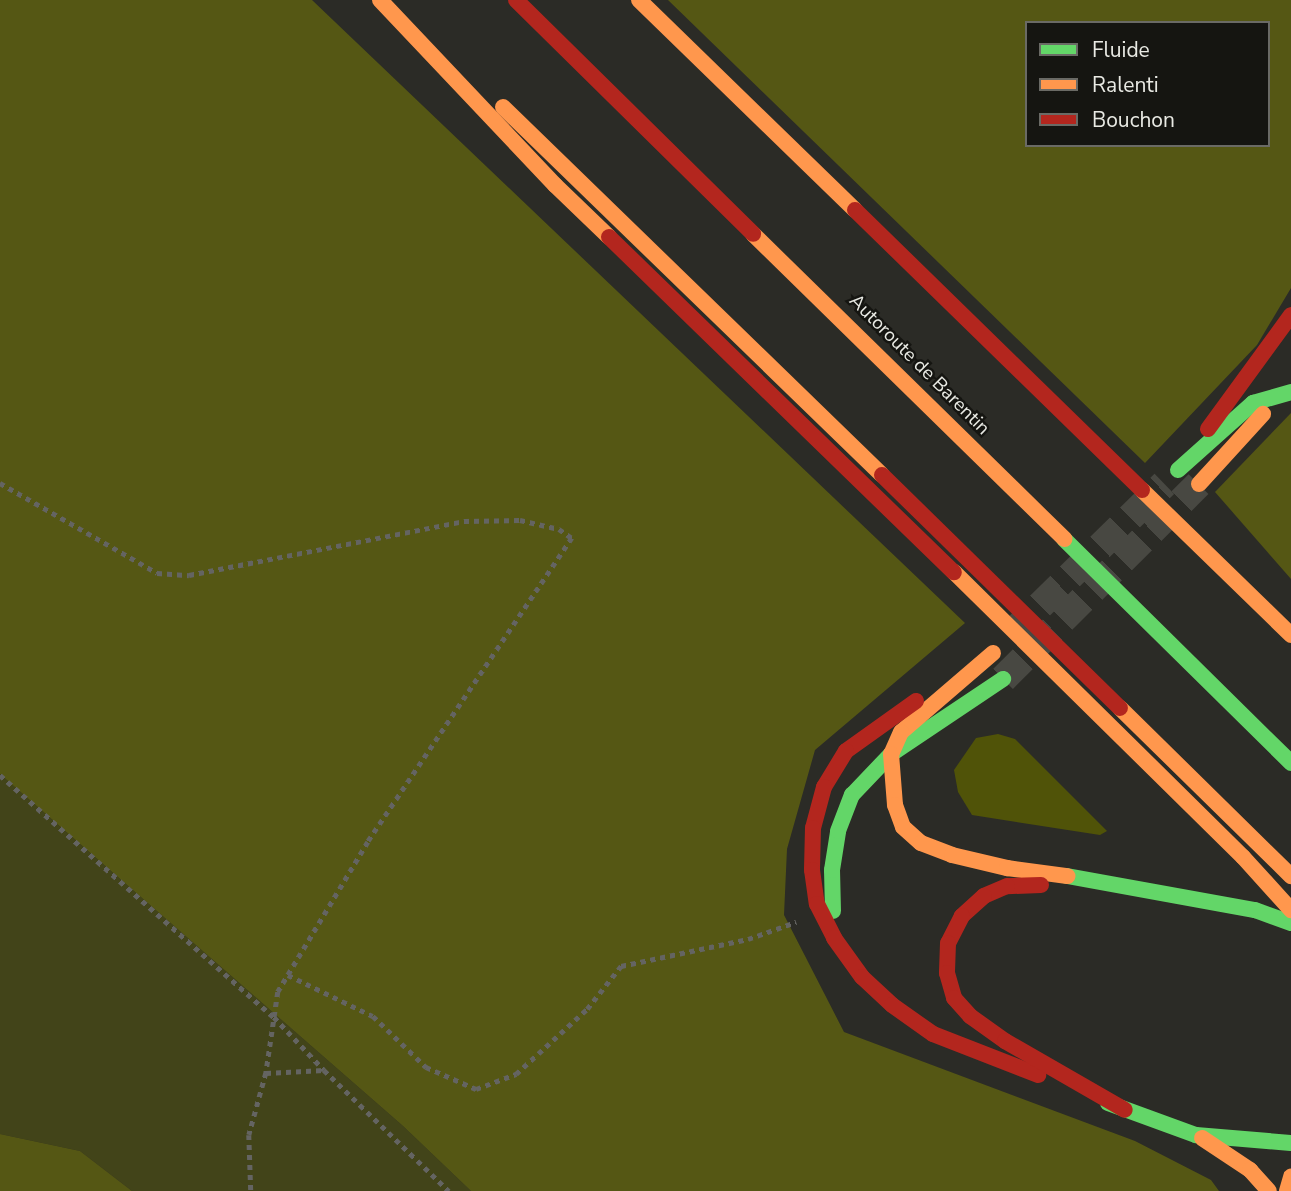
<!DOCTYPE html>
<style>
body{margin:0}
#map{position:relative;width:1291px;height:1191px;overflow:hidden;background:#2b2b26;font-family:"Nunito Sans",sans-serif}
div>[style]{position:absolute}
.green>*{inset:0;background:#424419}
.forest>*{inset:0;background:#555714}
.water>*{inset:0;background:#505308}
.secondary-tunnel>*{height:28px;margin-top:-14px;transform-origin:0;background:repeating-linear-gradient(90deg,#484842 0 28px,transparent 0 42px)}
.path>*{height:4.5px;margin-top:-2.25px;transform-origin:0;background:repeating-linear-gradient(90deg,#646462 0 5px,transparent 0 10px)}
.fast>*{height:16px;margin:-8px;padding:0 8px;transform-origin:8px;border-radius:8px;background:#63d668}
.slow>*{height:16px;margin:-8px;padding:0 8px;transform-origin:8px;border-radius:8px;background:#ff974d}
.jam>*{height:16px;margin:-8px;padding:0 8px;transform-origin:8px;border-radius:8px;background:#b3261e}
span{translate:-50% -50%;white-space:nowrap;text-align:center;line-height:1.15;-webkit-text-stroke:5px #151511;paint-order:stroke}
.street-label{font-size:19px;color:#e9eae4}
.legend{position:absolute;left:1025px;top:21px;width:245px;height:126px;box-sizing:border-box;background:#151511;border:2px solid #6a6a65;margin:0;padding:9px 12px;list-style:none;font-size:21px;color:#e9eae4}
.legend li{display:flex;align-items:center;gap:14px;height:35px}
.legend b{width:35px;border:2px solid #6a6a65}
</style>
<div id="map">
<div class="green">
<div style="clip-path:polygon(0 774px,403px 1126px,471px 1191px,132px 1191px,80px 1151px,0 1134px)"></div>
</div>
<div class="forest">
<div style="clip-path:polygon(0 0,312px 0,965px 623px,815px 750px,787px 849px,784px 915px,844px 1032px,1135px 1141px,1211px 1180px,1219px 1191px,471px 1191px,403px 1126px,0 774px)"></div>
<div style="clip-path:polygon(evenodd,668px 0,1291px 0,1291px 288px,1257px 345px,1145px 463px,668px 0,1027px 23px,1268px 23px,1268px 145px,1027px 145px,1027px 23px)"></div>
<div style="clip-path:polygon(1291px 413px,1291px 579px,1215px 492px)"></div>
<div style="clip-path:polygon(0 1134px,80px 1151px,132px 1191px,0 1191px)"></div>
</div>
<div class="water">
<div style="clip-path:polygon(998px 734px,1015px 739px,1107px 831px,1100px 835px,972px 815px,958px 792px,954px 770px,976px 738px)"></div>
</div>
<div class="secondary-tunnel">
<div style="left:1010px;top:635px;width:216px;rotate:-44.4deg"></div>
<div style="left:1003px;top:679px;width:276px;rotate:-44.9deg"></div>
</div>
<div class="path">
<div style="left:0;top:483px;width:181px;rotate:29.8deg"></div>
<div style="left:157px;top:573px;width:32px;rotate:4deg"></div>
<div style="left:189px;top:575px;width:280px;rotate:-11.1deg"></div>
<div style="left:464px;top:521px;width:56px;rotate:-1deg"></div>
<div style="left:520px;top:520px;width:40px;rotate:13deg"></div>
<div style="left:559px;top:529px;width:16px;rotate:35deg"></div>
<div style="left:572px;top:538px;width:366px;rotate:123.9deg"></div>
<div style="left:368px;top:842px;width:175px;rotate:121deg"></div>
<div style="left:278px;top:992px;width:82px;rotate:98.4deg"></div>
<div style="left:266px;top:1073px;width:64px;rotate:105.3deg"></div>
<div style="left:249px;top:1135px;width:56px;rotate:88deg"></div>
<div style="left:0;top:775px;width:366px;rotate:41.5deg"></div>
<div style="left:274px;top:1017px;width:73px;rotate:46.7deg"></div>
<div style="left:288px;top:975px;width:94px;rotate:25.8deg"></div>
<div style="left:373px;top:1016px;width:74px;rotate:43.9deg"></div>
<div style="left:426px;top:1067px;width:55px;rotate:23.7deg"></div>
<div style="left:476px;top:1089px;width:43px;rotate:-20.6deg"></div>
<div style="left:516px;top:1074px;width:96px;rotate:-42.5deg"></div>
<div style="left:587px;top:1009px;width:55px;rotate:-51.7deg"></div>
<div style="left:621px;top:966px;width:130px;rotate:-12deg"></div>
<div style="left:748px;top:939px;width:51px;rotate:-19.5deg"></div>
<div style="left:266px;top:1073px;width:58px;rotate:-3deg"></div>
<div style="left:324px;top:1070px;width:174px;rotate:44.1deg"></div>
</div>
<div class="fast">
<div style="left:1178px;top:470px;width:101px;rotate:-41.8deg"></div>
<div style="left:1253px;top:403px;width:40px;rotate:-16deg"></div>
<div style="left:1064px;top:539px;width:319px;rotate:44.6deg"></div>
<div style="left:1067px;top:876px;width:191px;rotate:10.3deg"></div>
<div style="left:1255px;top:910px;width:38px;rotate:20deg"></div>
<div style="left:833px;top:911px;width:41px;rotate:-91.4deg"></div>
<div style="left:832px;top:870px;width:39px;rotate:-81deg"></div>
<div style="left:838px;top:831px;width:39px;rotate:-69deg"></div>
<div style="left:852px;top:795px;width:57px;rotate:-46.4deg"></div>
<div style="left:891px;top:754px;width:135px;rotate:-33.8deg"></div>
<div style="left:1108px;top:1103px;width:94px;rotate:20deg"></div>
<div style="left:1196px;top:1135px;width:95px;rotate:4.8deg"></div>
</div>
<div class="slow">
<div style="left:380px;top:0;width:255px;rotate:46.6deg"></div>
<div style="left:555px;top:185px;width:75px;rotate:43.9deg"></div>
<div style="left:639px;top:0;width:301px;rotate:44.2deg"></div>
<div style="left:503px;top:107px;width:528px;rotate:44.16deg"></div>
<div style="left:753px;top:234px;width:436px;rotate:44.4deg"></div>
<div style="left:1199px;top:484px;width:95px;rotate:-47.6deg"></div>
<div style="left:1142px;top:490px;width:208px;rotate:44.2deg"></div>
<div style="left:954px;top:572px;width:406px;rotate:44.6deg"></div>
<div style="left:1243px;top:857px;width:72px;rotate:47.8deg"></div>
<div style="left:993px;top:653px;width:121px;rotate:139.3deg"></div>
<div style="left:901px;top:732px;width:24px;rotate:114deg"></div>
<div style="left:891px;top:754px;width:51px;rotate:85.5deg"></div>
<div style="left:895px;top:805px;width:23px;rotate:70deg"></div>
<div style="left:903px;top:827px;width:24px;rotate:42deg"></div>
<div style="left:921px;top:843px;width:33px;rotate:21deg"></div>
<div style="left:952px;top:855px;width:57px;rotate:13.3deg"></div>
<div style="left:1007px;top:868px;width:61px;rotate:7.6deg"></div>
<div style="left:1120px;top:708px;width:240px;rotate:44.5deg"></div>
<div style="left:1202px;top:1138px;width:58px;rotate:33.7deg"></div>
<div style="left:1250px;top:1170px;width:28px;rotate:48deg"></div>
<div style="left:1287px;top:1191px;width:15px;rotate:-74deg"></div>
</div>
<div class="jam">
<div style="left:516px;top:0;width:333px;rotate:44.6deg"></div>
<div style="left:855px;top:210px;width:401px;rotate:44.3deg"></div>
<div style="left:609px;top:237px;width:481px;rotate:44.2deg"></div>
<div style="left:1208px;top:429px;width:141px;rotate:-53.9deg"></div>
<div style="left:882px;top:475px;width:333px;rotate:44.4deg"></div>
<div style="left:916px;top:701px;width:86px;rotate:144.5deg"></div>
<div style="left:846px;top:751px;width:42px;rotate:121.4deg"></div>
<div style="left:824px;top:787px;width:42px;rotate:105deg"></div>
<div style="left:813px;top:828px;width:42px;rotate:91.4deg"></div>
<div style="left:812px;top:870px;width:34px;rotate:82deg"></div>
<div style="left:817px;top:904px;width:38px;rotate:63deg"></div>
<div style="left:834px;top:938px;width:48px;rotate:54.3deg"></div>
<div style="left:862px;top:977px;width:41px;rotate:43deg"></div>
<div style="left:892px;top:1005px;width:50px;rotate:35.3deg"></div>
<div style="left:933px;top:1034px;width:113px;rotate:21.3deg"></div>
<div style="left:1041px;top:885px;width:34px;rotate:178deg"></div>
<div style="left:1007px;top:886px;width:25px;rotate:157deg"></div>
<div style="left:984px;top:896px;width:30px;rotate:138deg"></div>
<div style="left:962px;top:916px;width:30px;rotate:117deg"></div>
<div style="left:948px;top:943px;width:30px;rotate:92deg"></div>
<div style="left:947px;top:973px;width:26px;rotate:74deg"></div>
<div style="left:954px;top:998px;width:24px;rotate:48deg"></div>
<div style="left:970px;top:1016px;width:43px;rotate:35.5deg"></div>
<div style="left:1005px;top:1041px;width:138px;rotate:29.9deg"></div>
</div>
<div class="street-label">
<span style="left:919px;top:365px;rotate:45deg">Autoroute de Barentin</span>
</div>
<ul class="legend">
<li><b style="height:9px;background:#63d668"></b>Fluide</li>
<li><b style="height:9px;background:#ff974d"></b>Ralenti</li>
<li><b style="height:9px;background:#b3261e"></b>Bouchon</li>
</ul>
</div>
